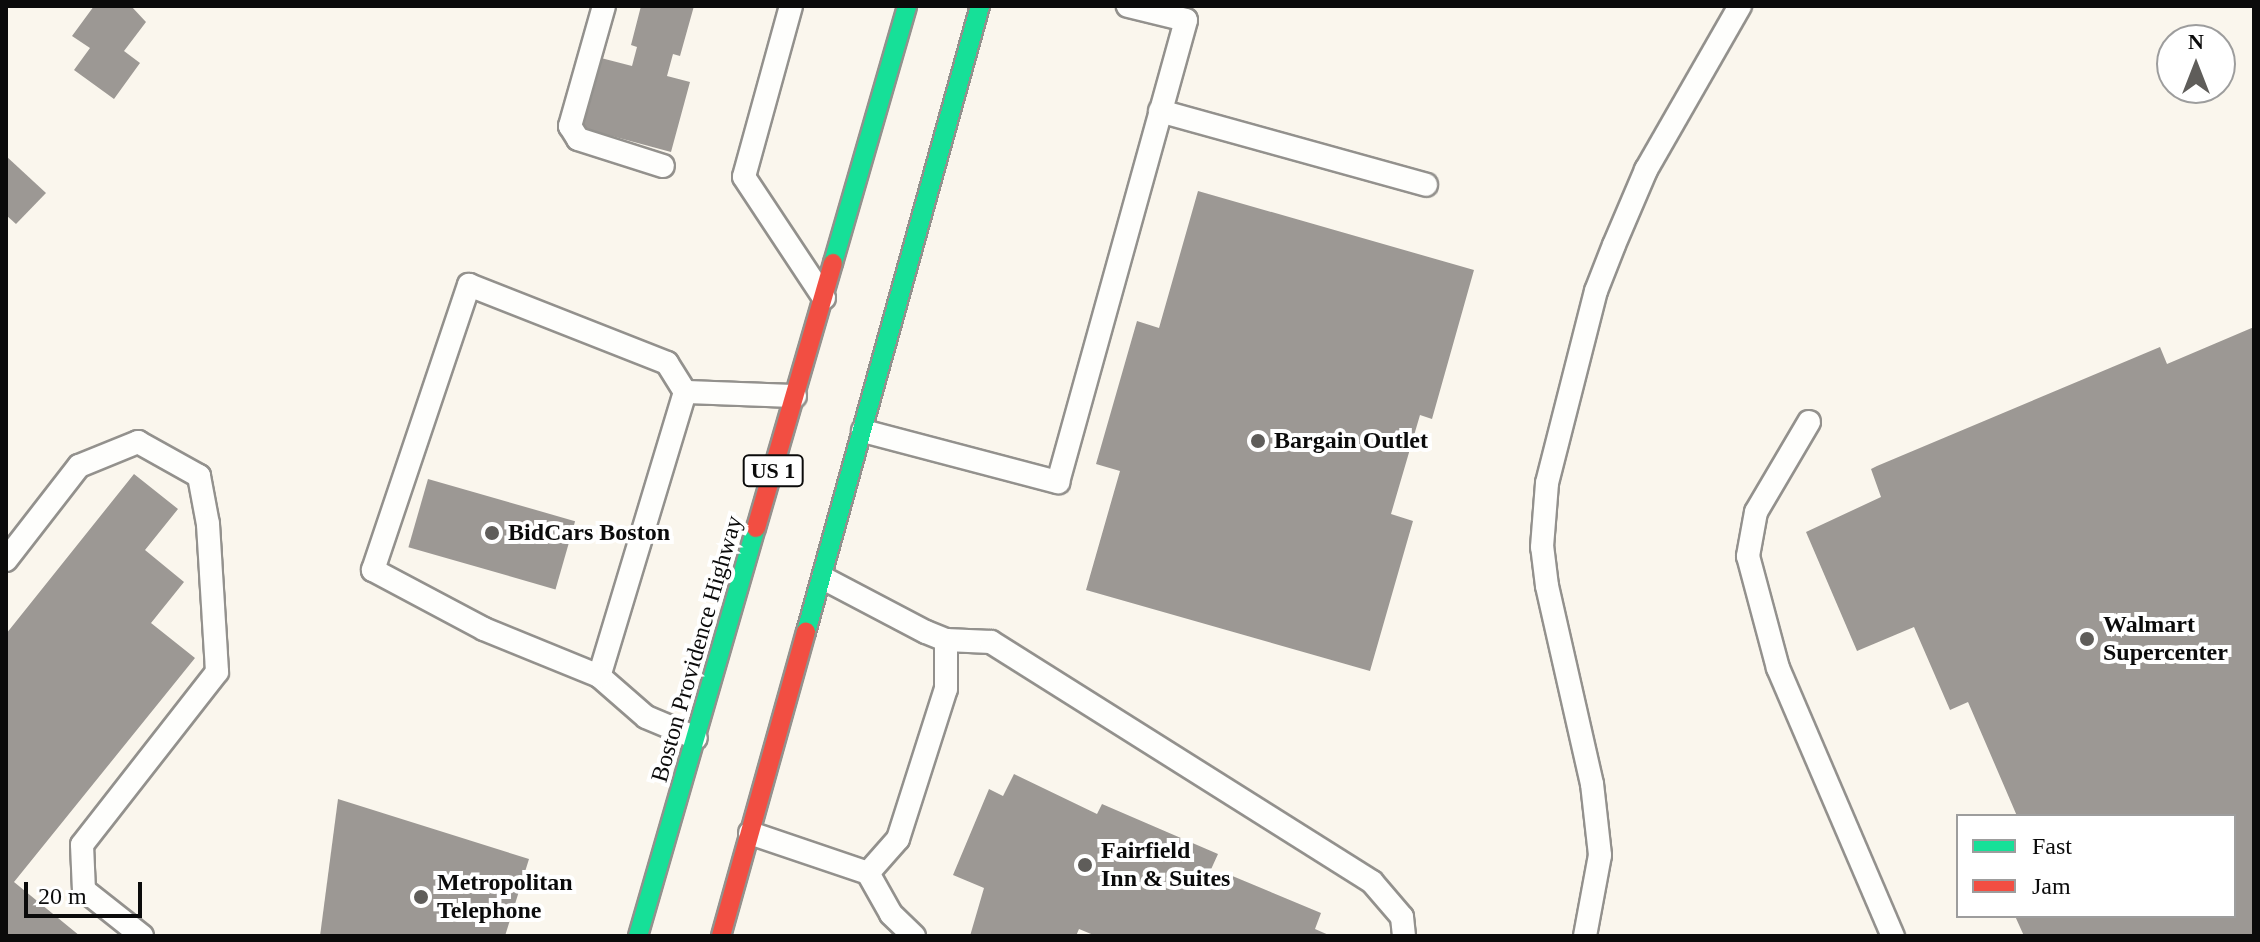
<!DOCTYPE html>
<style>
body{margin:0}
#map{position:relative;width:2260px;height:942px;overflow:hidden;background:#faf6ed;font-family:Georgia,serif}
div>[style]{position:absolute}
.building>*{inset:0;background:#9c9894;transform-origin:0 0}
.roads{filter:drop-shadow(2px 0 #93918d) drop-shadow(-2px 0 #93918d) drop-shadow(0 2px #93918d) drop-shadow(0 -2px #93918d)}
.lane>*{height:22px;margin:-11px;padding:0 11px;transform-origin:11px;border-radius:11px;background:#fefefc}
.fast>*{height:18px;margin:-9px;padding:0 9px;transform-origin:9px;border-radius:9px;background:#16e098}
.jam>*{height:18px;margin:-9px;padding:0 9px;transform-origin:9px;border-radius:9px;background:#f24e42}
.dots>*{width:22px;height:22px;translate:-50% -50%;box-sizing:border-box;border:4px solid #fff;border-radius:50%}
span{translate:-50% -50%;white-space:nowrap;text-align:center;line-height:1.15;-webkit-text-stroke:8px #fff;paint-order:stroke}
.shield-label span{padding:2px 6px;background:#fff;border:2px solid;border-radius:6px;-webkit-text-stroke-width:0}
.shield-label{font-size:22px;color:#0b0b0b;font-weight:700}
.poi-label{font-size:24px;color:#0b0b0b;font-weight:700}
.left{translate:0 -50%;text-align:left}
.street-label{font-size:24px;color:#0b0b0b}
.frame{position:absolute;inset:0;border:8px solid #0b0b0b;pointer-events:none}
.legend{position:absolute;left:1956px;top:814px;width:280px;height:104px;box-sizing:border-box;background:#fff;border:2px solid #9d9d9d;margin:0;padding:10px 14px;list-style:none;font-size:24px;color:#0b0b0b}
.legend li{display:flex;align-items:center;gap:16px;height:40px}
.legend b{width:40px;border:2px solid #9d9d9d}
.north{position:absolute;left:2156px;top:24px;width:80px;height:80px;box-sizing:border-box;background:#fff;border:2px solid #9d9d9d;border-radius:50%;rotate:0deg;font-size:22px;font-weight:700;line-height:32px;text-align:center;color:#0b0b0b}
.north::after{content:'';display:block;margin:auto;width:28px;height:36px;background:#5f5d5a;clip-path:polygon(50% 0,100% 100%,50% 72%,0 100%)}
.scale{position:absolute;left:24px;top:882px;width:118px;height:36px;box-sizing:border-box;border:4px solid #0b0b0b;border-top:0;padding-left:10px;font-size:24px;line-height:28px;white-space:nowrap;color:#0b0b0b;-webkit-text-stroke:6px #fff;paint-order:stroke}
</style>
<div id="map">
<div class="building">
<div style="clip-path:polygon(94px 6px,131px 6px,146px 22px,124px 51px,140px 63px,114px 99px,74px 70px,90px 48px,72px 36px)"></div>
<div style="clip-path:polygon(641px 6px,694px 6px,680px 56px,673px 54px,667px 76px,690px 82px,671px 152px,582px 128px,601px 58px,632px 66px,637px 47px,631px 45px)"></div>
<div style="clip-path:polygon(6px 156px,46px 193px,16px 224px,6px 215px)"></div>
<div style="clip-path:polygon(1198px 191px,1474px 270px,1432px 419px,1420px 415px,1391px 514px,1413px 521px,1370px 671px,1086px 590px,1120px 471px,1096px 464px,1137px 321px,1159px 328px)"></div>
<div style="clip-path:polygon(2254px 327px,2254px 936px,2024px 936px,2015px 916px,2234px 916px,2234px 816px,2017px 816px,1968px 702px,1950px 710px,1914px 627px,1857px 651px,1806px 532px,1881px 497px,1871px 469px,1877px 466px,2160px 347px,2167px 364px)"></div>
<div style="clip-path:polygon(134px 474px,178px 509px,145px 550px,184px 582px,151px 623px,195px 658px,14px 882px,80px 936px,6px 936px,6px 634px)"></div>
<div style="left:428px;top:479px;width:153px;height:71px;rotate:16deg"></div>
<div style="clip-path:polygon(1014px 774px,1097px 814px,1102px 804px,1218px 854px,1208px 876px,1226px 883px,1230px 875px,1321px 913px,1315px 929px,1331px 936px,1096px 936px,1079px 929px,1076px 936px,970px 936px,984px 888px,953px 875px,989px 789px,1003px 796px)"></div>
<div style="clip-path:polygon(338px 799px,529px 859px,505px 936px,320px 936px)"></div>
</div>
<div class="roads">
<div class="lane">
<div style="left:604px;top:6px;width:125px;rotate:105.8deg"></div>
<div style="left:570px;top:126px;width:15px;rotate:58deg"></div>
<div style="left:578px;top:139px;width:89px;rotate:17.6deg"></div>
<div style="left:791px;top:6px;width:177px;rotate:105.4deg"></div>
<div style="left:744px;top:177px;width:145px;rotate:56.5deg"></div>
<div style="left:1160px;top:111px;width:276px;rotate:15.5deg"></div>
<div style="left:685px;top:392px;width:297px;rotate:106.8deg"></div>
<div style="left:599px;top:676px;width:62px;rotate:41.1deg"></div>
<div style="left:646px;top:717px;width:54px;rotate:22.8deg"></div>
<div style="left:1809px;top:422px;width:104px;rotate:120.5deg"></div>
<div style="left:1756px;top:512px;width:45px;rotate:100.3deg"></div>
<div style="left:1748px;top:556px;width:116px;rotate:75deg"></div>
<div style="left:1778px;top:668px;width:292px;rotate:66.8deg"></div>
<div style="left:863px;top:431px;width:202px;rotate:14.7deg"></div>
<div style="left:1058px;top:482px;width:479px;rotate:-74.5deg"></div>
<div style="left:1186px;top:20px;width:60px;rotate:-166.4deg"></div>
<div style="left:6px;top:560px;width:119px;rotate:-52.2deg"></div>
<div style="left:79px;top:466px;width:64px;rotate:-22.1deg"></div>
<div style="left:138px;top:442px;width:70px;rotate:29.1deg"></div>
<div style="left:199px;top:476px;width:49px;rotate:79.4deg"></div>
<div style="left:208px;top:524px;width:148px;rotate:86.5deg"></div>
<div style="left:217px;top:672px;width:219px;rotate:128deg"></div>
<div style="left:82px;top:845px;width:45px;rotate:87.5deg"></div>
<div style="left:84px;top:890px;width:74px;rotate:38.4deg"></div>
<div style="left:823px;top:578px;width:116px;rotate:27.7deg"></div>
<div style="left:926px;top:632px;width:22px;rotate:22deg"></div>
<div style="left:946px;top:640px;width:45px;rotate:2.5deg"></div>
<div style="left:991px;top:642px;width:450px;rotate:32.2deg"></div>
<div style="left:1372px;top:882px;width:46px;rotate:49.4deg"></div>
<div style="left:1402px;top:917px;width:19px;rotate:84deg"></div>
<div style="left:599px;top:676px;width:124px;rotate:-157.8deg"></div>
<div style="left:484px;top:629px;width:126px;rotate:-152deg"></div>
<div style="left:373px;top:570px;width:301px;rotate:-71.4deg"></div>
<div style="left:469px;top:285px;width:213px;rotate:21.5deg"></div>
<div style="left:667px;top:363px;width:34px;rotate:58deg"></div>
<div style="left:685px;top:392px;width:110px;rotate:2.1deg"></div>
<div style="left:750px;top:833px;width:125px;rotate:18.7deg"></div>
<div style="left:868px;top:873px;width:47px;rotate:60.7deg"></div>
<div style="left:891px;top:914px;width:32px;rotate:44deg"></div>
<div style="left:868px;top:873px;width:45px;rotate:-48.6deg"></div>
<div style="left:898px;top:839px;width:157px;rotate:-72.3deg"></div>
<div style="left:946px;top:689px;width:49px;rotate:-90deg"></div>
<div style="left:1585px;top:936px;width:82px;rotate:-79.5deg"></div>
<div style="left:1600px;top:855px;width:71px;rotate:-96.4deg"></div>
<div style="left:1592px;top:784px;width:203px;rotate:-102.8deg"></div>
<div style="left:1547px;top:586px;width:39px;rotate:-97deg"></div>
<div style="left:1542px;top:547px;width:64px;rotate:-85.5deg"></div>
<div style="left:1547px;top:483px;width:198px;rotate:-75.7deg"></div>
<div style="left:1596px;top:291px;width:49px;rotate:-68.6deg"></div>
<div style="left:1614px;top:245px;width:82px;rotate:-66.9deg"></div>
<div style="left:1646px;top:170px;width:189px;rotate:-60.2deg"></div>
</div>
<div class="fast">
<div style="left:833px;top:263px;width:267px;rotate:-73.9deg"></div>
<div style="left:806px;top:632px;width:650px;rotate:-74.47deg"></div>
<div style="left:638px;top:936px;width:425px;rotate:-73.9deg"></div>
</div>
<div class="jam">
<div style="left:756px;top:528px;width:276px;rotate:-73.8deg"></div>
<div style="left:721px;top:936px;width:316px;rotate:-74.4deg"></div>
</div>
</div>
<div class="dots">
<div style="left:1258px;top:441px;background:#5f5d5a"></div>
<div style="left:492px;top:533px;background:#5f5d5a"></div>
<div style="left:2087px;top:639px;background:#5f5d5a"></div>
<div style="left:1085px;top:865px;background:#5f5d5a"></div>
<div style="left:421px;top:897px;background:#5f5d5a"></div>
</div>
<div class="shield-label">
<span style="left:773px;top:471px">US 1</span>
</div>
<div class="poi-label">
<span class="left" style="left:1274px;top:441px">Bargain Outlet</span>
<span class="left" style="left:508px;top:533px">BidCars Boston</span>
<span class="left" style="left:2103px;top:639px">Walmart<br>Supercenter</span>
<span class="left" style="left:1101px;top:865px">Fairfield<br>Inn &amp; Suites</span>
<span class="left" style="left:437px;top:897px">Metropolitan<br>Telephone</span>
</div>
<div class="street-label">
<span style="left:697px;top:649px;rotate:-74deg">Boston Providence Highway</span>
</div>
<div class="frame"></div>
<ul class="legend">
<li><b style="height:10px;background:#16e098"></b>Fast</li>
<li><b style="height:10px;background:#f24e42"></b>Jam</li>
</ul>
<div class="north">N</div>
<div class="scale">20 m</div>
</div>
